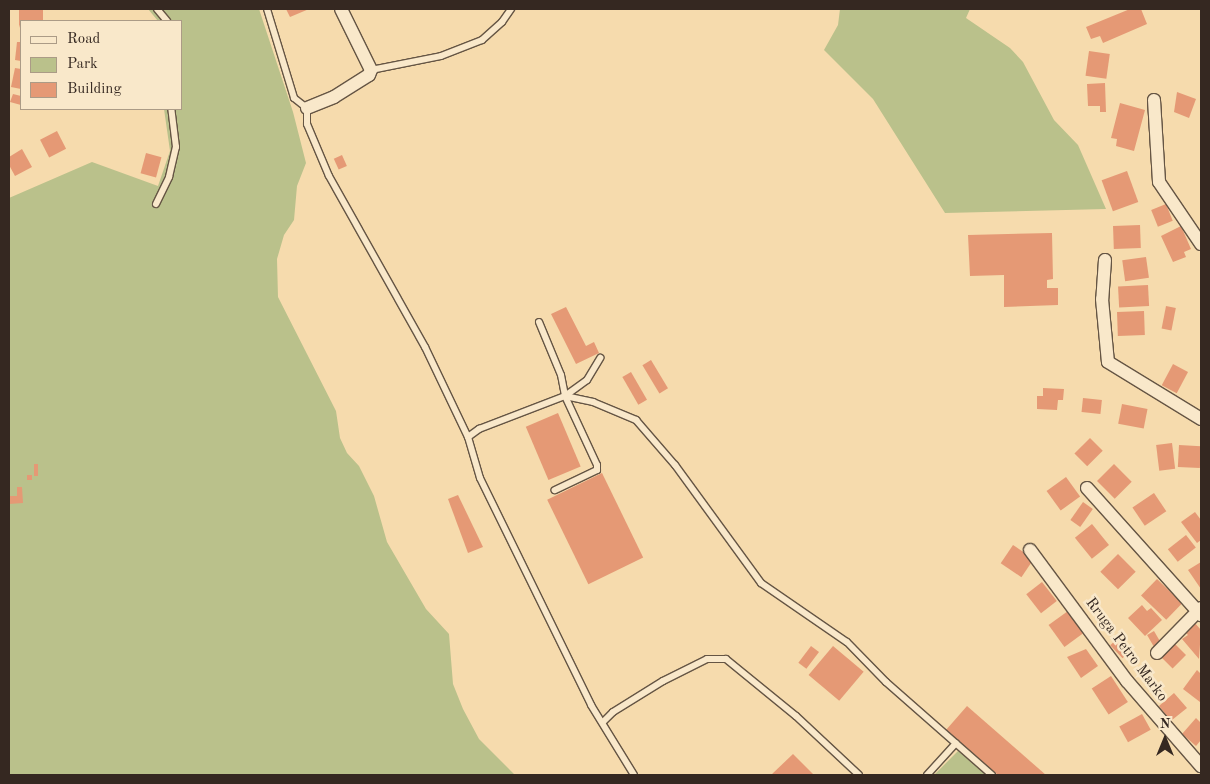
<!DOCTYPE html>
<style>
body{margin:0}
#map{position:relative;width:1210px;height:784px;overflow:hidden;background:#f6dbad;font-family:"Old Standard TT",serif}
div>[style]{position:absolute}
.green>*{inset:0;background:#bac18b}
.building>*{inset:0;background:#e59975;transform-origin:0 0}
.roads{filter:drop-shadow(1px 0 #655544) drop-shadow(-1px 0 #655544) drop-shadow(0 1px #655544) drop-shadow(0 -1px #655544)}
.lane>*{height:6px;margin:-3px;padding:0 3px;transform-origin:3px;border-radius:3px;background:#f9e8ca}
.street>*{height:12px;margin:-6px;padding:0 6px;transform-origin:6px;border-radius:6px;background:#f9e8ca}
span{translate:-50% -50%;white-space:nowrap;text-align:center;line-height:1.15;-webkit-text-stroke:5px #f9e8ca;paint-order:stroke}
.street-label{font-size:15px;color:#352821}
.frame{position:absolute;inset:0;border:10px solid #352821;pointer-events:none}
.legend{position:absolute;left:20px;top:20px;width:162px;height:90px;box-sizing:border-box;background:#f9e8ca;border:1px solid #ab9b86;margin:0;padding:6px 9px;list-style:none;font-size:15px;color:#352821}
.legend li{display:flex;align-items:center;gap:10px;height:25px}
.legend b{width:25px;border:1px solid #ab9b86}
.north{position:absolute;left:1140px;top:714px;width:50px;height:50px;-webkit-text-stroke:4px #f9e8ca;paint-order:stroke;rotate:0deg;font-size:14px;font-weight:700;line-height:20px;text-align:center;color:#352821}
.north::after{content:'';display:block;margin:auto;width:18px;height:22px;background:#352821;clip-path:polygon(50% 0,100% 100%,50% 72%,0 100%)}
</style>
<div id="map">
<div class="green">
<div style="clip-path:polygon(148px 9px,259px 9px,293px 112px,306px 163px,297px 186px,294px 220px,284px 235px,277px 259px,278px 297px,336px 411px,340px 438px,347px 453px,359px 466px,374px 496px,387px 542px,426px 609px,449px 634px,453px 684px,463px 709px,479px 739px,515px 775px,9px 775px,9px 198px,92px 162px,158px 186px,170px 151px,164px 109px,181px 109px,181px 21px,158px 21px)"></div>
<div style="clip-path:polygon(840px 9px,970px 9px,966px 18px,1010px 48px,1023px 62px,1054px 120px,1078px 145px,1106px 209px,945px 213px,873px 99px,824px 50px,838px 25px)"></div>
<div style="clip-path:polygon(959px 750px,988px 775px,934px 775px)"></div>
</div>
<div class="building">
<div style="clip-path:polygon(19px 9px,43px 10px,43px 21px,21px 21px,19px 28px)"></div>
<div style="clip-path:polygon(286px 9px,309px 9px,290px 17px)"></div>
<div style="clip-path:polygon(1130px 9px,1141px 9px,1147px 24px,1103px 43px,1100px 36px,1091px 39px,1086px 27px)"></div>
<div style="clip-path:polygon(17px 42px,21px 42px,21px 61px,15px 60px)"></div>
<div style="left:1089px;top:51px;width:21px;height:25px;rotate:8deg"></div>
<div style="clip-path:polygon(15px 68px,21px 69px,21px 89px,11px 87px)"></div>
<div style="clip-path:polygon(1105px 83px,1106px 112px,1100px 112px,1100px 106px,1088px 106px,1087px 84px)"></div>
<div style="clip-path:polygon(1177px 92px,1196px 99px,1189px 118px,1174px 112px)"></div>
<div style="clip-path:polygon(13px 94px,21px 96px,21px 105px,10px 102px)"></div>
<div style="clip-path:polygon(1120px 103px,1145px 110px,1134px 151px,1116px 146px,1117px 139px,1111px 138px)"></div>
<div style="left:57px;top:131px;width:20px;height:19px;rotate:63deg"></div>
<div style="clip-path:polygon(22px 149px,32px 167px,15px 176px,9px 165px,9px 157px)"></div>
<div style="left:146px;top:153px;width:16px;height:21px;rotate:15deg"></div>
<div style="left:342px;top:155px;width:12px;height:9px;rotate:66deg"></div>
<div style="left:1127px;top:171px;width:33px;height:27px;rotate:70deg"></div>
<div style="left:1166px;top:204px;width:18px;height:16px;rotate:68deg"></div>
<div style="left:1140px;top:225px;width:23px;height:27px;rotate:88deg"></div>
<div style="clip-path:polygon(1181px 226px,1191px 249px,1184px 252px,1186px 257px,1173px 262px,1161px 236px)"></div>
<div style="clip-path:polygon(1052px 233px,1053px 279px,1047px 280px,1047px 288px,1058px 288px,1058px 305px,1004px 307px,1004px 275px,970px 276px,968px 235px)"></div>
<div style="left:1146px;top:257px;width:21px;height:24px;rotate:82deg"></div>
<div style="left:1148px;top:285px;width:21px;height:30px;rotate:87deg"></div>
<div style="left:1166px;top:306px;width:10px;height:23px;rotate:11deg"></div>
<div style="clip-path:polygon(566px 307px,586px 346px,594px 342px,599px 353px,576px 364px,551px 314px)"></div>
<div style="left:1144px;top:311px;width:24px;height:27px;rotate:88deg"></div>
<div style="left:651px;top:360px;width:33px;height:10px;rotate:59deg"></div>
<div style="left:1173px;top:364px;width:17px;height:24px;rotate:28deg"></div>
<div style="left:631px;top:372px;width:32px;height:10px;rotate:60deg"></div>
<div style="clip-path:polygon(1043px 388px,1064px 389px,1063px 400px,1058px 400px,1057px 410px,1037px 409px,1037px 396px,1043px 396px)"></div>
<div style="left:1083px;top:398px;width:19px;height:14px;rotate:6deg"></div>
<div style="left:1122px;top:404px;width:26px;height:20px;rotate:11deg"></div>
<div style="left:558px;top:413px;width:58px;height:35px;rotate:67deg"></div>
<div style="left:1090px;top:438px;width:18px;height:22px;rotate:45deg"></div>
<div style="left:1172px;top:443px;width:26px;height:16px;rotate:83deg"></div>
<div style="left:1179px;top:445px;width:22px;height:22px;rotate:3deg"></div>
<div style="left:34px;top:464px;width:4px;height:12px"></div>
<div style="left:1114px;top:464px;width:25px;height:24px;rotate:45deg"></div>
<div style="left:602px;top:473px;width:94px;height:61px;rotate:64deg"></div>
<div style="left:27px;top:475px;width:5px;height:5px"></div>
<div style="left:1066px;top:477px;width:24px;height:24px;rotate:54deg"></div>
<div style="clip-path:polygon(17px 487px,22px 487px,23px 503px,9px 504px,9px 496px,17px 496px)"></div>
<div style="left:1154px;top:493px;width:22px;height:26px;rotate:56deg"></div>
<div style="clip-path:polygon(458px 495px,483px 547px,468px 553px,448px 499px)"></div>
<div style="left:1083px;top:502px;width:12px;height:22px;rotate:35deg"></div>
<div style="clip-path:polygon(1195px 512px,1201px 520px,1201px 540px,1197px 543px,1181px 522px)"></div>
<div style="left:1092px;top:524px;width:27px;height:22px;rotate:51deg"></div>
<div style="left:1186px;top:535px;width:16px;height:23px;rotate:52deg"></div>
<div style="left:1013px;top:545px;width:25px;height:22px;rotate:34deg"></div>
<div style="left:1118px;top:554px;width:25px;height:25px;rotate:45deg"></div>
<div style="clip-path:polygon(1201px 562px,1201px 589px,1188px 570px)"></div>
<div style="left:1157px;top:579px;width:35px;height:23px;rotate:44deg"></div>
<div style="left:1042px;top:582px;width:24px;height:20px;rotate:52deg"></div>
<div style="clip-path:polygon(1142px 605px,1147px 611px,1151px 608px,1162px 620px,1145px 636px,1128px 618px)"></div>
<div style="left:1068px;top:611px;width:27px;height:24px;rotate:54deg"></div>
<div style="clip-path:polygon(1194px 622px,1201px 630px,1199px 659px,1182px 639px,1188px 635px,1184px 631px)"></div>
<div style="left:1154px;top:631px;width:14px;height:8px;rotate:60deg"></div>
<div style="left:1119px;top:637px;width:18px;height:12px;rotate:47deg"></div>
<div style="left:1174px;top:643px;width:17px;height:19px;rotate:45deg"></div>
<div style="left:811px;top:646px;width:10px;height:21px;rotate:37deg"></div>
<div style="left:833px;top:646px;width:40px;height:38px;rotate:40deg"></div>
<div style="clip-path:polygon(1086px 649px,1098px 666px,1081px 678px,1067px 657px)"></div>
<div style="clip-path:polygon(1197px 670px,1201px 674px,1200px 702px,1183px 689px)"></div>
<div style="left:1111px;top:676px;width:31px;height:23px;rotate:57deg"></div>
<div style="clip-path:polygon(1174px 693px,1187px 708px,1167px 724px,1163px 720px,1167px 716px,1159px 706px)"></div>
<div style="clip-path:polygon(967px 706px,1046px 775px,998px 775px,946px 730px)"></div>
<div style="left:1142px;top:714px;width:18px;height:26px;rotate:61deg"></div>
<div style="clip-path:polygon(1196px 718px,1201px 723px,1201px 740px,1196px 746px,1182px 734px)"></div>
<div style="clip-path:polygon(793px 754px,814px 775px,771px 775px)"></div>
</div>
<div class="roads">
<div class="lane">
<div style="left:157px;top:9px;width:16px;rotate:50deg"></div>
<div style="left:267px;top:9px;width:93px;rotate:73.1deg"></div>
<div style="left:294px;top:98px;width:16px;rotate:38deg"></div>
<div style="left:307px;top:108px;width:16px;rotate:90deg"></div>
<div style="left:307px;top:124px;width:56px;rotate:67.1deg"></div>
<div style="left:329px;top:176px;width:196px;rotate:60.7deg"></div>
<div style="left:425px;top:347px;width:100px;rotate:64.5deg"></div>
<div style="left:468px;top:437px;width:43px;rotate:73.7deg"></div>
<div style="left:480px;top:478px;width:253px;rotate:63.9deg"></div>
<div style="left:591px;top:705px;width:82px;rotate:58.4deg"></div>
<div style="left:371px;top:70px;width:71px;rotate:-11.3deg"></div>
<div style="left:441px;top:56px;width:44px;rotate:-21.3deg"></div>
<div style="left:482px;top:40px;width:27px;rotate:-42deg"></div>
<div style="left:502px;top:22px;width:16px;rotate:-55deg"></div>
<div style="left:156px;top:204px;width:30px;rotate:-64deg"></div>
<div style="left:169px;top:177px;width:31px;rotate:-77deg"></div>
<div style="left:176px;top:147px;width:38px;rotate:-97deg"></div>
<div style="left:539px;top:322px;width:57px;rotate:67.5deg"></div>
<div style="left:561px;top:375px;width:21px;rotate:79deg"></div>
<div style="left:565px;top:396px;width:76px;rotate:65.1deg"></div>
<div style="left:597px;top:465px;width:5px;rotate:90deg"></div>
<div style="left:597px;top:470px;width:47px;rotate:154.5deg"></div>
<div style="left:565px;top:396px;width:27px;rotate:-36deg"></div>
<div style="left:587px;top:380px;width:26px;rotate:-59deg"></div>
<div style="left:468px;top:437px;width:14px;rotate:-36deg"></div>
<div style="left:479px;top:429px;width:92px;rotate:-21deg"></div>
<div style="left:565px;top:396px;width:29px;rotate:12deg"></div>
<div style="left:593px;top:402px;width:47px;rotate:22.7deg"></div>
<div style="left:636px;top:420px;width:60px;rotate:49.1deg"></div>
<div style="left:675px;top:465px;width:146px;rotate:53.9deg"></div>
<div style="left:761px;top:583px;width:104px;rotate:34.5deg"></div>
<div style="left:847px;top:642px;width:56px;rotate:45.7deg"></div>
<div style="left:886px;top:682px;width:141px;rotate:41.3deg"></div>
<div style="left:603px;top:722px;width:14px;rotate:-45deg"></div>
<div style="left:613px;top:712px;width:59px;rotate:-31.8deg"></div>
<div style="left:663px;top:681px;width:49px;rotate:-26.6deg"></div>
<div style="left:707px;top:659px;width:19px"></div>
<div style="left:726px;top:659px;width:90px;rotate:39.2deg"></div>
<div style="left:796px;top:716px;width:86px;rotate:43.1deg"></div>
<div style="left:927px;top:775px;width:43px;rotate:-47.8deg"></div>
</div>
<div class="street">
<div style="left:1154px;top:100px;width:82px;rotate:86.5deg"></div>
<div style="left:1159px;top:182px;width:75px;rotate:55.9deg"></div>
<div style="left:307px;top:108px;width:29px;rotate:-22deg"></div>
<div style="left:334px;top:97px;width:41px;rotate:-32.2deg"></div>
<div style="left:369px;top:75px;width:5px;rotate:-68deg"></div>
<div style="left:371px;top:70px;width:68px;rotate:-116.2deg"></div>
<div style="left:1105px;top:260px;width:39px;rotate:94deg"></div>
<div style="left:1102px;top:299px;width:63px;rotate:84.6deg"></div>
<div style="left:1108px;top:362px;width:109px;rotate:31.5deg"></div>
<div style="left:1087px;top:488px;width:171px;rotate:48.1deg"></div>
<div style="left:1030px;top:550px;width:163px;rotate:53.5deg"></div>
<div style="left:1127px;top:681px;width:113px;rotate:49deg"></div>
<div style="left:1157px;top:653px;width:63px;rotate:-45.6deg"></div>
</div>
</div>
<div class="street-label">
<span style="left:1126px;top:650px;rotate:53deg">Rruga Petro Marko</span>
</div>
<div class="frame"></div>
<ul class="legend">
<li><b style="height:6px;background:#f9e8ca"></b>Road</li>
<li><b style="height:14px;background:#bac18b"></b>Park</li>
<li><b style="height:14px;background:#e59975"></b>Building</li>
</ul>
<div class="north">N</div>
</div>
